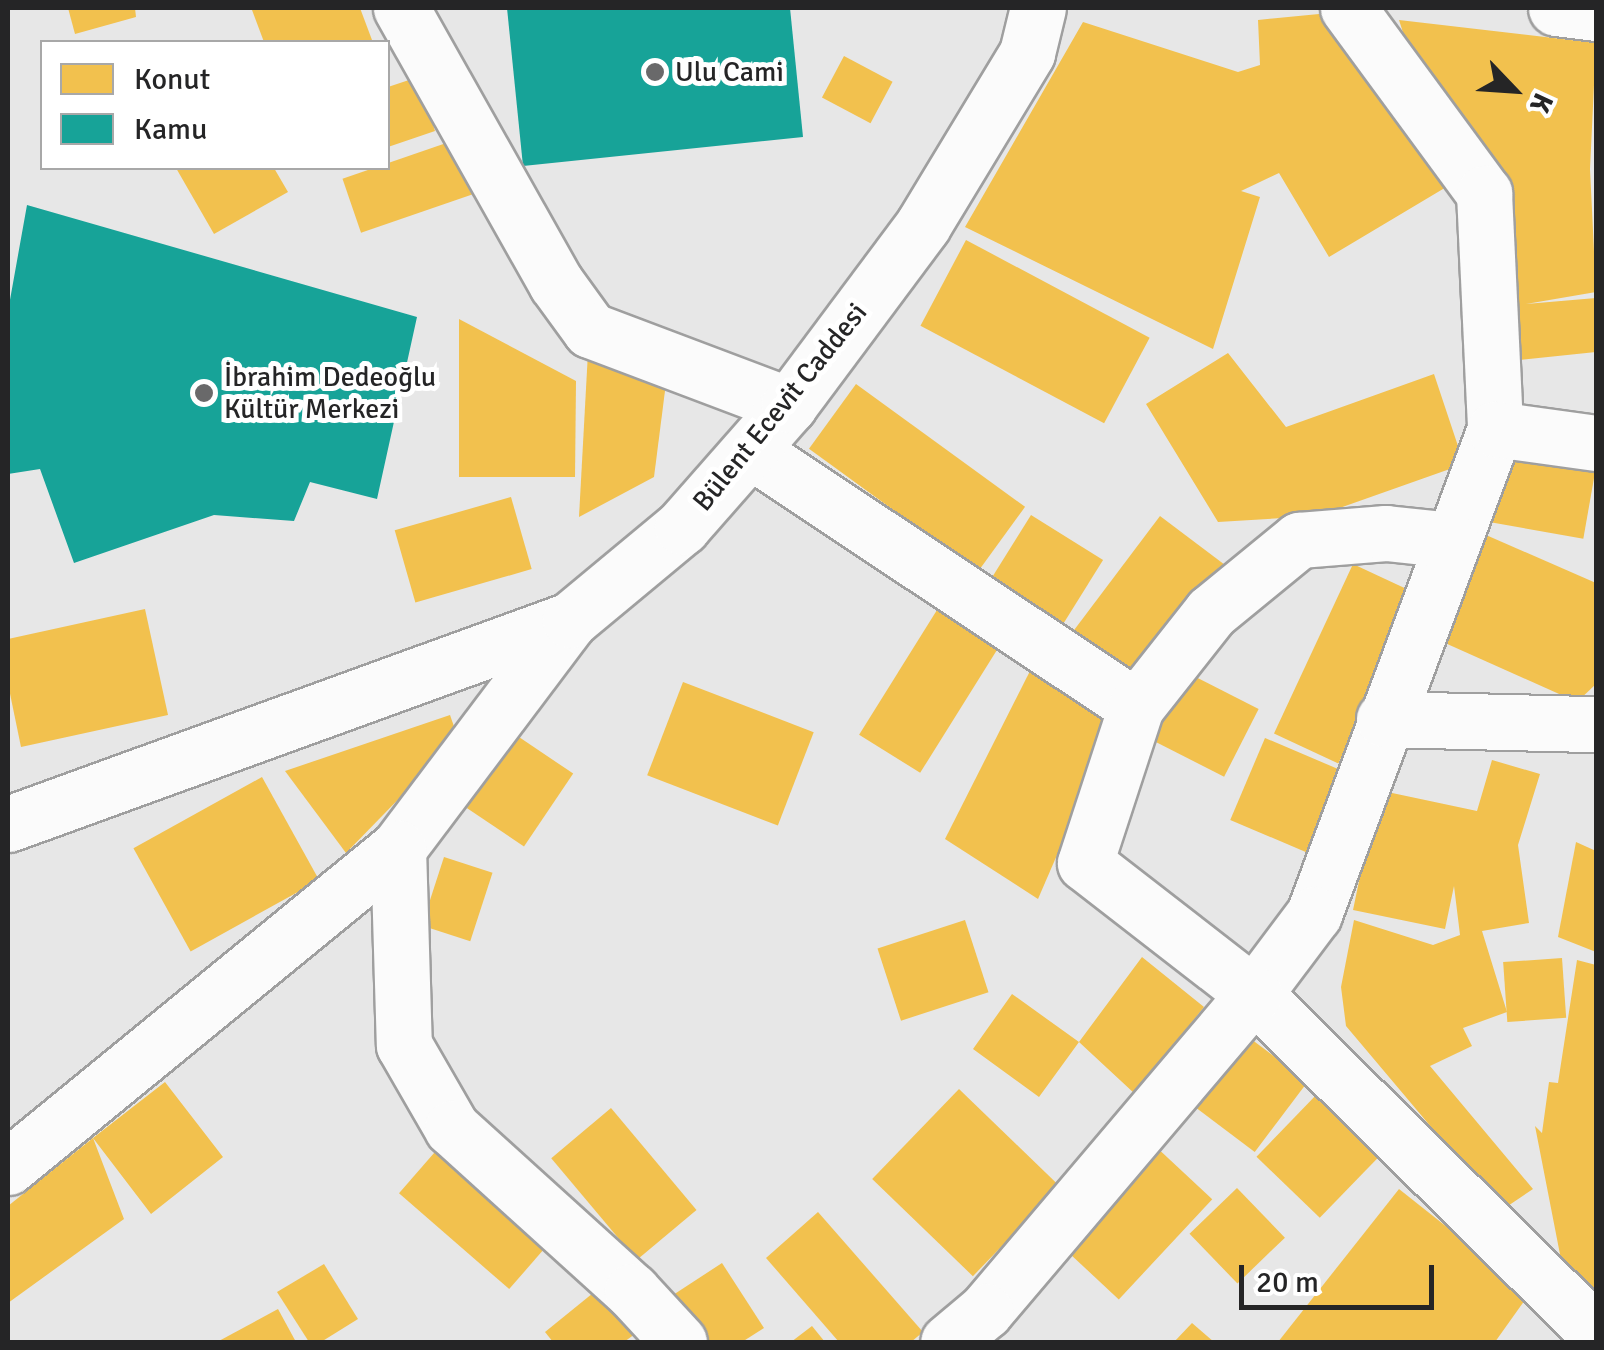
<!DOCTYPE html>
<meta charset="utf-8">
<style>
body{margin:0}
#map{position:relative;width:1604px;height:1350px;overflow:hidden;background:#e7e7e7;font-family:Signika,sans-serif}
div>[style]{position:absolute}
.homes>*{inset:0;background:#f2c14e;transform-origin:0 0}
.public>*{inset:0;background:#17a398}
.roads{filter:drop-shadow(2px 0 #9f9f9f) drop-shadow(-2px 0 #9f9f9f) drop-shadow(0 2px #9f9f9f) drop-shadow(0 -2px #9f9f9f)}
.minor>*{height:55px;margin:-27.5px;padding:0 27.5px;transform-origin:27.5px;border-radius:27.5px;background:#fbfbfb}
.tertiary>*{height:55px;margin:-27.5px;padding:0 27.5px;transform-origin:27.5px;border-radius:27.5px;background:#fbfbfb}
.secondary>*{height:55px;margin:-27.5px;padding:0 27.5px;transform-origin:27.5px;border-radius:27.5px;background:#fbfbfb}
.dots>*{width:28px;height:28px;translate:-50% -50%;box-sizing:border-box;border:5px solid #fff;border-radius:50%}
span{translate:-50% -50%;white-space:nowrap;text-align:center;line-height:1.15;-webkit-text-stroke:10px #fff;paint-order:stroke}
.poi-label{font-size:28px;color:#252526}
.left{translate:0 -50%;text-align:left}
.street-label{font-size:28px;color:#252526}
.frame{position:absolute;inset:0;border:10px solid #252526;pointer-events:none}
.legend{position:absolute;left:40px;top:40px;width:350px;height:130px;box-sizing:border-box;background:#fff;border:2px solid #a8a8a8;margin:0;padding:12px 18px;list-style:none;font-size:30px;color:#252526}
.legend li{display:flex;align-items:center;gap:20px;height:50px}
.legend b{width:50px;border:2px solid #a8a8a8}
.north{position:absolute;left:1464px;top:40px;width:100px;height:100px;-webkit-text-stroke:8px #fff;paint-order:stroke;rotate:115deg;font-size:28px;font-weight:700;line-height:40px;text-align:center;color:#252526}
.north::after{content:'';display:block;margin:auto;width:35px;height:45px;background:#252526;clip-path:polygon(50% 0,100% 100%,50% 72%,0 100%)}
.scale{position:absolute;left:1239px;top:1265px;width:195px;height:45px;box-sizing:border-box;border:5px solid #252526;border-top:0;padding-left:12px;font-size:30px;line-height:35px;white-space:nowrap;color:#252526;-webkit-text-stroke:8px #fff;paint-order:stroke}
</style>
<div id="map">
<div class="homes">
<div style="clip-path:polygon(68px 8px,135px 8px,136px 17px,75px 34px)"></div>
<div style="clip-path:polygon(258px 8px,360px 8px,372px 40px,264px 42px,252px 10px)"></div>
<div style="clip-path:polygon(1319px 14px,1398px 102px,1448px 186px,1329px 257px,1279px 173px,1241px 191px,1260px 197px,1213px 349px,965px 227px,1083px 22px,1238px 72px,1260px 65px,1258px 20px)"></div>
<div style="clip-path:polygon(1399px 20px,1596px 43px,1590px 169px,1596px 292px,1526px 304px,1596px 298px,1596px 352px,1520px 360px,1514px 306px,1424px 98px)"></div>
<div style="left:844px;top:56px;width:55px;height:47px;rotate:28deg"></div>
<div style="clip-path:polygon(418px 77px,435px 131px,388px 147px,388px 87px)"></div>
<div style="left:455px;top:140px;width:57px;height:119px;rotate:71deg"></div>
<div style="clip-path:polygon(176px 168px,274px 168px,288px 192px,214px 234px)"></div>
<div style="left:966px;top:240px;width:208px;height:97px;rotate:28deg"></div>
<div style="clip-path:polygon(459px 319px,576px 381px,575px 477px,459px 477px)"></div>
<div style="clip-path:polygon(588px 352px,666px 383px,654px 477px,579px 517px)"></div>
<div style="clip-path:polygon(1228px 353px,1286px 427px,1434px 374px,1464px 464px,1317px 516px,1218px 522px,1146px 404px)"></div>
<div style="left:856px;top:384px;width:209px;height:80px;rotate:36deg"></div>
<div style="left:1501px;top:447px;width:97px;height:76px;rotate:10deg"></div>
<div style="left:511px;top:497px;width:75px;height:121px;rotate:74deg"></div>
<div style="left:1031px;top:515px;width:85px;height:76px;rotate:32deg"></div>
<div style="left:1160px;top:516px;width:81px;height:148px;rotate:37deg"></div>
<div style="clip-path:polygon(1486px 535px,1596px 583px,1596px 684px,1577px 702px,1445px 643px)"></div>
<div style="left:1353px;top:564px;width:71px;height:187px;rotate:25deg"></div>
<div style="clip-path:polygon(145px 609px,168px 715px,21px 747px,8px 684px,8px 639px)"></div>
<div style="left:937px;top:610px;width:72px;height:147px;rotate:32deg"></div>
<div style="clip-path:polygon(1031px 669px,1114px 723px,1038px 899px,945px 839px)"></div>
<div style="left:1182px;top:670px;width:86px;height:76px;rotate:27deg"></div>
<div style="left:683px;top:682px;width:140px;height:100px;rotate:21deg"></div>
<div style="clip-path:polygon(450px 715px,458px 738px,346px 853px,285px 771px)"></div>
<div style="left:516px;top:735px;width:69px;height:88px;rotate:34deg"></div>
<div style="left:1265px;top:738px;width:89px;height:89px;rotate:23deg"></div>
<div style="clip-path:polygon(1492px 760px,1540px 774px,1518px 845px,1529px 923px,1482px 931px,1507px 1012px,1463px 1028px,1472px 1046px,1430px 1066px,1533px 1189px,1493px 1216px,1448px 1147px,1346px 1026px,1341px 987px,1354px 920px,1433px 945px,1460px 935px,1454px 886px,1445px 929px,1353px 910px,1378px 790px,1477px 811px)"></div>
<div style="left:262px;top:777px;width:118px;height:147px;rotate:61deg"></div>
<div style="clip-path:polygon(1576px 842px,1596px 851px,1596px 952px,1558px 937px)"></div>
<div style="left:444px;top:857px;width:51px;height:72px;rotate:18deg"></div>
<div style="left:965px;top:920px;width:76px;height:92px;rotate:72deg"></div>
<div style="clip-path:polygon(1142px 957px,1204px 1007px,1135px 1094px,1079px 1042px,1039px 1097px,973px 1049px,1012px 994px,1079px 1042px)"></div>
<div style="left:1562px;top:958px;width:60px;height:59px;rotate:86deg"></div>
<div style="clip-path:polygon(1577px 960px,1596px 965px,1596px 1294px,1565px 1280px,1535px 1126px,1542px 1133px,1549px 1082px,1558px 1083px)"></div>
<div style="left:1243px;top:1033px;width:81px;height:88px;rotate:37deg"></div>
<div style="clip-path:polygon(165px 1082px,223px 1157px,151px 1214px,93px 1138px,124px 1219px,8px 1303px,8px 1206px,93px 1138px)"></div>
<div style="left:959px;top:1089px;width:140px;height:125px;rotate:44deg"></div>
<div style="left:1319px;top:1092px;width:88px;height:90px;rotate:44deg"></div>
<div style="left:611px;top:1108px;width:133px;height:78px;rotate:50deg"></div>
<div style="left:1153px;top:1144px;width:81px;height:137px;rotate:43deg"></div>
<div style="left:441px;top:1145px;width:146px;height:64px;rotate:41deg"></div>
<div style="left:1237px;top:1188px;width:69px;height:66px;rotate:46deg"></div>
<div style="clip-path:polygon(1399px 1189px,1530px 1293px,1495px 1342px,1278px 1342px)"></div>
<div style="clip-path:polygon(818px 1212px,923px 1332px,911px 1342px,839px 1342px,766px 1258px)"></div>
<div style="clip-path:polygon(722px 1263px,764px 1328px,742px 1342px,704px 1342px,673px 1295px)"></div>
<div style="clip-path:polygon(324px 1264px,358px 1319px,321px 1342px,309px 1342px,277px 1292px)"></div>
<div style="clip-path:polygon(598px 1289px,635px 1334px,624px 1342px,553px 1342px,545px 1332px)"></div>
<div style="clip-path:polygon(278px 1309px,296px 1342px,217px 1342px)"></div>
<div style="clip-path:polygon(1192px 1323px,1214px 1342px,1174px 1342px)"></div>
<div style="clip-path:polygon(812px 1326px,825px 1342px,791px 1342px)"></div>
</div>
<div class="public">
<div style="clip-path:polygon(507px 8px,790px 8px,803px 137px,523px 166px)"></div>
<div style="clip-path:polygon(27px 205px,417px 317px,377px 499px,310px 482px,294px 521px,214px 515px,74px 563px,40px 469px,8px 474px,8px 311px)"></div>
</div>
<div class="roads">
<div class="minor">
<div style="left:401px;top:8px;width:316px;rotate:60.6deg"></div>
<div style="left:556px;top:283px;width:58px;rotate:54.1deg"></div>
<div style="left:590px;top:330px;width:213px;rotate:20.7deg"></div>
<div style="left:1348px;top:8px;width:230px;rotate:53.7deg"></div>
<div style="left:1484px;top:193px;width:236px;rotate:87.3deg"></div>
<div style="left:1495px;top:429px;width:518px;rotate:110.47deg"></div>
<div style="left:1314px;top:914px;width:100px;rotate:126.9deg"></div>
<div style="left:1254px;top:994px;width:481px;rotate:44.7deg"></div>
<div style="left:1495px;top:429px;width:102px;rotate:7.9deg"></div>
<div style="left:751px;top:451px;width:462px;rotate:33.6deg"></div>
<div style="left:1136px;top:707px;width:164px;rotate:108.1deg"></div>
<div style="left:1085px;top:863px;width:214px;rotate:37.8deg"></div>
<div style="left:1254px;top:994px;width:416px;rotate:130.3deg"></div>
<div style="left:985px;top:1311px;width:48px;rotate:140deg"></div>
<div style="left:570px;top:620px;width:286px;rotate:127deg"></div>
<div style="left:398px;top:848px;width:197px;rotate:88.3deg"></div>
<div style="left:404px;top:1045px;width:96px;rotate:60deg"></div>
<div style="left:452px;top:1128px;width:243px;rotate:42.2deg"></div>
<div style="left:632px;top:1291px;width:69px;rotate:47.3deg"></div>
<div style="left:1136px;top:707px;width:121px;rotate:-51.7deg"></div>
<div style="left:1211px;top:612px;width:114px;rotate:-39.3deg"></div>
<div style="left:1299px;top:540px;width:87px;rotate:-4.6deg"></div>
<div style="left:1386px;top:533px;width:65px;rotate:6.1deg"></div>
<div style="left:1384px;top:719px;width:212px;rotate:1.4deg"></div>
<div style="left:8px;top:1167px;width:504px;rotate:-39.28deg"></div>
</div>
<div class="tertiary">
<div style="left:1556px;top:8px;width:40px;rotate:7.1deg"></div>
</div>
<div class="secondary">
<div style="left:8px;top:824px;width:598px;rotate:-19.95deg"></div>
<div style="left:570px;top:620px;width:146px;rotate:-39.7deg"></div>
<div style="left:682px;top:527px;width:162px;rotate:-48.7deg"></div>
<div style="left:789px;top:405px;width:224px;rotate:-53.3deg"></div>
<div style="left:923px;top:225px;width:201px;rotate:-58.8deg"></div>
<div style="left:1027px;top:53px;width:46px;rotate:-76.3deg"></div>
</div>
</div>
<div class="dots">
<div style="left:655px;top:72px;background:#69696a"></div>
<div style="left:204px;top:393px;background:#69696a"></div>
</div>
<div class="poi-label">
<span class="left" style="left:675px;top:72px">Ulu Cami</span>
<span class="left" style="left:224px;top:393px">İbrahim Dedeoğlu<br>Kültür Merkezi</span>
</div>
<div class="street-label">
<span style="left:780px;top:407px;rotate:-51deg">Bülent Ecevit Caddesi</span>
</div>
<div class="frame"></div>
<ul class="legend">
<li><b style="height:28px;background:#f2c14e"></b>Konut</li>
<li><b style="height:28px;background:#17a398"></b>Kamu</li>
</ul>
<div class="north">K</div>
<div class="scale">20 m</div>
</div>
